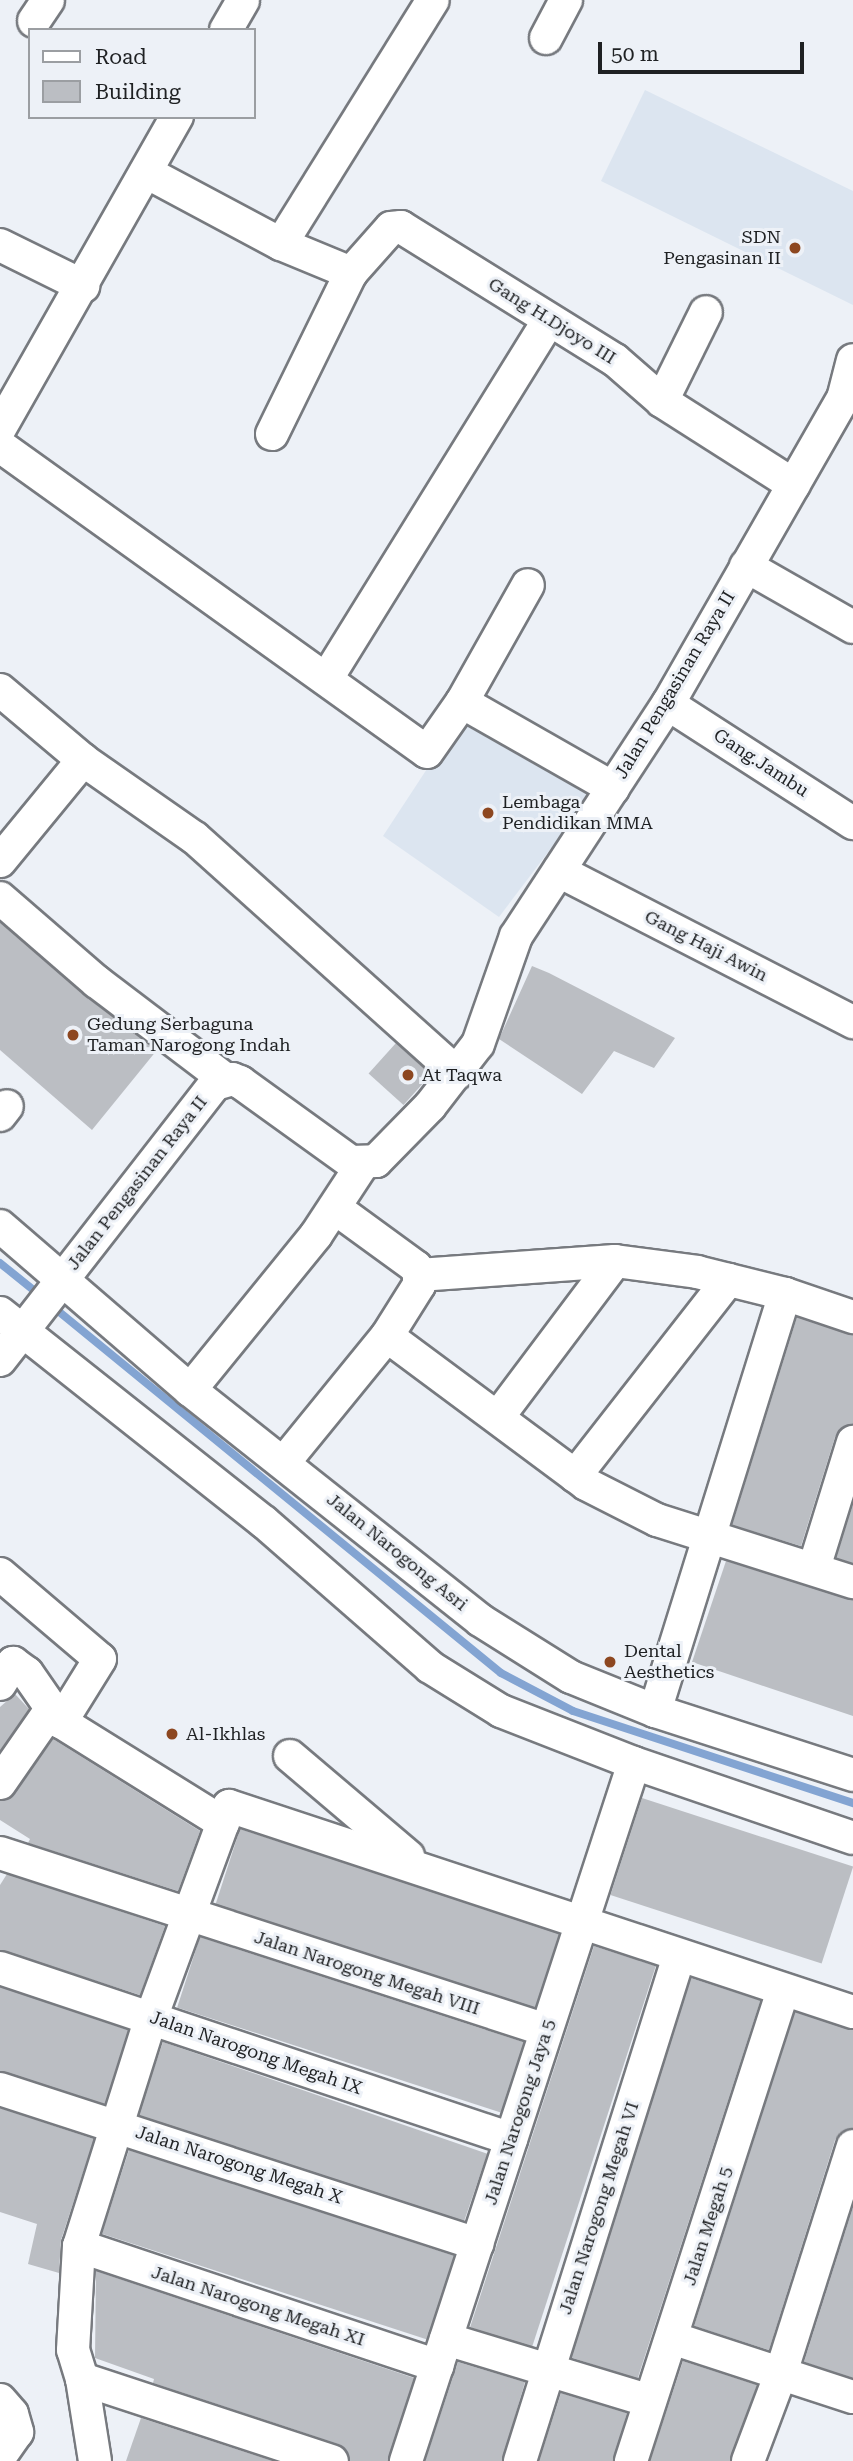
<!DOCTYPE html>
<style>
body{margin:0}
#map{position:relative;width:853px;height:2461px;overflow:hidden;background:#edf1f7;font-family:"Roboto Serif",serif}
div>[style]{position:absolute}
.built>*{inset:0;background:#dce5f0}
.stream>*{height:8px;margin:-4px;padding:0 4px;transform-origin:4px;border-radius:4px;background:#83a4d2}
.building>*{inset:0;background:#bbbec3;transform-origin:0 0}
.roads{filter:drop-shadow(2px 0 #777a7f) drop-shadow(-2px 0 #777a7f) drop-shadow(0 2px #777a7f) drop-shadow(0 -2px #777a7f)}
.minor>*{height:32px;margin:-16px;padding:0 16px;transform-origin:16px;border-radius:16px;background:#fff}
.dots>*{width:19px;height:19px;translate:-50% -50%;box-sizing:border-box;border:4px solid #edf1f7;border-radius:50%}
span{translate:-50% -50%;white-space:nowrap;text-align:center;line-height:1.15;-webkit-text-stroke:6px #edf1f7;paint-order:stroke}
.poi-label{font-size:18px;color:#1f2123}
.right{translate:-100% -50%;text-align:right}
.left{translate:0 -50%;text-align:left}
.street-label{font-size:18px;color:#1f2123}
.legend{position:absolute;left:28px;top:28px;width:228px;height:91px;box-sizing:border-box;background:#edf1f7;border:2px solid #9b9ea2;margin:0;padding:9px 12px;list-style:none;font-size:21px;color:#1f2123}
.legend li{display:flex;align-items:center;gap:14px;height:35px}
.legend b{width:35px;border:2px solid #9b9ea2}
.scale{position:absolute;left:598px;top:42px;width:206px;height:32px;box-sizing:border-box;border:4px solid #1f2123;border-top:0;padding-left:9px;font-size:21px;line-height:24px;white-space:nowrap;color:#1f2123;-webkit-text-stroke:5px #edf1f7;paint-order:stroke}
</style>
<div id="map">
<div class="built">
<div style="clip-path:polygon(645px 90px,853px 191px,853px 305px,601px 181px)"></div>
<div style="clip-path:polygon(463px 714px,596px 789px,499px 917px,383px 836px)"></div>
</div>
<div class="stream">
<div style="left:0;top:1263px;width:54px;rotate:39deg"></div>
<div style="left:52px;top:1306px;width:580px;rotate:39.26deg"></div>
<div style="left:501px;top:1673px;width:81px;rotate:27.8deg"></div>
<div style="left:573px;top:1711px;width:295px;rotate:18.2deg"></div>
</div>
<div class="building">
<div style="clip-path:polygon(0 922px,157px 1050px,92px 1130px,0 1050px)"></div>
<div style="clip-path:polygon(532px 966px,549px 973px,675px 1038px,654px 1068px,614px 1051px,582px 1094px,499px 1039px)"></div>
<div style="left:396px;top:1043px;width:47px;height:41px;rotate:42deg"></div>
<div style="clip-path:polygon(797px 1317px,853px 1335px,853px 1424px,841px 1428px,835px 1437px,801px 1546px,732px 1525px)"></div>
<div style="clip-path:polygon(853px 1504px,853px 1563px,836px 1558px)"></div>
<div style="clip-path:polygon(726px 1561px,853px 1600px,853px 1716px,692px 1662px)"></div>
<div style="clip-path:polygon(15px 1694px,29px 1709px,0 1751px,0 1707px)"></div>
<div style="clip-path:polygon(53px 1739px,200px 1831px,178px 1891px,28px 1843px,30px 1839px,0 1820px,0 1801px,15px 1793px)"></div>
<div style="left:642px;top:1798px;width:222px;height:102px;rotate:18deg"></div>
<div style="left:240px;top:1829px;width:336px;height:79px;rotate:18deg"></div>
<div style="clip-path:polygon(7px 1874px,165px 1926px,140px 1995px,0 1950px,0 1885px)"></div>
<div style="left:200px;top:1937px;width:341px;height:74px;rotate:18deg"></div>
<div style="left:594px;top:1946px;width:65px;height:401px;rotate:18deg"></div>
<div style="left:691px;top:1978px;width:73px;height:398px;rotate:18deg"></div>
<div style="clip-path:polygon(0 1987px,128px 2030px,105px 2104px,0 2071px)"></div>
<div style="clip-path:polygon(795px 2012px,853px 2030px,853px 2128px,841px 2132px,835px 2140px,769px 2350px,694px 2326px)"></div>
<div style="left:163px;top:2042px;width:343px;height:77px;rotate:19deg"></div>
<div style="clip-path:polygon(0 2108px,94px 2139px,61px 2240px,59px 2273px,28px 2264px,37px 2224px,0 2212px)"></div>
<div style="left:129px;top:2150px;width:342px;height:88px;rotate:18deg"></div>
<div style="clip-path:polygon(853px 2207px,853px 2378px,804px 2362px)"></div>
<div style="clip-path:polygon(96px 2271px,414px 2378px,388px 2461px,350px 2461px,346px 2449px,338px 2444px,153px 2383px,154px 2379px,95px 2358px)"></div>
<div style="clip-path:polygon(683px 2361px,757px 2385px,730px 2461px,650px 2461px)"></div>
<div style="clip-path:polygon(458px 2362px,525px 2382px,502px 2461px,425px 2461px)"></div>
<div style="clip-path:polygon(561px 2393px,627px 2413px,613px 2461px,539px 2461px)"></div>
<div style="clip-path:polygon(141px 2418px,273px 2461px,126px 2461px)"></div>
</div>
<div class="roads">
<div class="minor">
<div style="left:34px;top:21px;width:25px;rotate:-56deg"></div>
<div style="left:226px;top:30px;width:34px;rotate:-60deg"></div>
<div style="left:546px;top:38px;width:43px;rotate:-62.2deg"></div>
<div style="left:146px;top:172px;width:153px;rotate:28.1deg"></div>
<div style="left:281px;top:244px;width:76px;rotate:22.5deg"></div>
<div style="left:281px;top:244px;width:287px;rotate:-58.1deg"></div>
<div style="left:0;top:245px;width:93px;rotate:26.3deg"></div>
<div style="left:662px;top:401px;width:99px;rotate:-63.7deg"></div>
<div style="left:0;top:428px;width:358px;rotate:-60.4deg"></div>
<div style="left:272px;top:434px;width:179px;rotate:-63.9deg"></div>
<div style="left:351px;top:273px;width:60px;rotate:-48.4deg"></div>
<div style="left:391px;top:228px;width:10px;rotate:-6deg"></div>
<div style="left:401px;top:227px;width:252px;rotate:31.9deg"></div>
<div style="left:615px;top:360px;width:62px;rotate:41.1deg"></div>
<div style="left:662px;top:401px;width:156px;rotate:32.5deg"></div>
<div style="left:0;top:446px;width:525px;rotate:35.63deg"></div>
<div style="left:427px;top:752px;width:61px;rotate:-55deg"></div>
<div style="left:462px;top:702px;width:174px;rotate:29.7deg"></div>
<div style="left:746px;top:566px;width:123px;rotate:29.7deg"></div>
<div style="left:327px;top:678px;width:421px;rotate:-58.2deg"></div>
<div style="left:0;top:690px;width:109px;rotate:40.1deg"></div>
<div style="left:83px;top:760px;width:136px;rotate:34.9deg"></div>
<div style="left:195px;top:838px;width:352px;rotate:41.9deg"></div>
<div style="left:462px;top:702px;width:134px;rotate:-60.6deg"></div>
<div style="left:668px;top:704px;width:220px;rotate:32.8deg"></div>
<div style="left:0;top:861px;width:131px;rotate:-50.6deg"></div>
<div style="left:559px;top:871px;width:331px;rotate:27.2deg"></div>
<div style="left:0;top:898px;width:128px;rotate:40.9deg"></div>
<div style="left:97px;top:982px;width:161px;rotate:37.2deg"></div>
<div style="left:0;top:1115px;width:11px;rotate:-52deg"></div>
<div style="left:335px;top:1208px;width:100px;rotate:36.1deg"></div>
<div style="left:416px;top:1267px;width:9px;rotate:69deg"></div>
<div style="left:419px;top:1275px;width:10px;rotate:90deg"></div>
<div style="left:419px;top:1285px;width:60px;rotate:122.1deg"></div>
<div style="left:0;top:1226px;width:251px;rotate:40.8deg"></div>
<div style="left:190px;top:1390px;width:370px;rotate:38.4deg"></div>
<div style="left:480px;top:1620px;width:107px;rotate:32.1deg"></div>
<div style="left:571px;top:1677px;width:91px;rotate:22deg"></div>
<div style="left:655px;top:1711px;width:208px;rotate:17.9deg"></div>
<div style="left:419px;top:1275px;width:196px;rotate:-4.1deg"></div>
<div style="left:615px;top:1261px;width:83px;rotate:7.6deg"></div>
<div style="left:697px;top:1272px;width:91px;rotate:14deg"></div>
<div style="left:785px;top:1294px;width:72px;rotate:18.7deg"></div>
<div style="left:0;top:1313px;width:337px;rotate:38.4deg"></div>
<div style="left:264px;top:1522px;width:220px;rotate:41.1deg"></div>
<div style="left:430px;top:1667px;width:84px;rotate:31.8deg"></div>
<div style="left:501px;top:1711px;width:143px;rotate:21.4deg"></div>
<div style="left:634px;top:1763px;width:231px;rotate:18.9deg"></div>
<div style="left:0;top:1360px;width:350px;rotate:-52.1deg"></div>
<div style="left:215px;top:1084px;width:18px;rotate:-16deg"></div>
<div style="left:232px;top:1079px;width:9px;rotate:21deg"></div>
<div style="left:240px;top:1082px;width:137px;rotate:35.8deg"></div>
<div style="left:351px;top:1162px;width:25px;rotate:-2deg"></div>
<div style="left:376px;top:1161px;width:77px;rotate:-45.5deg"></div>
<div style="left:430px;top:1106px;width:78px;rotate:-52.3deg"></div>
<div style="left:478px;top:1044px;width:114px;rotate:-70.6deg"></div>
<div style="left:516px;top:936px;width:277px;rotate:-56.8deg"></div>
<div style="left:668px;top:704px;width:352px;rotate:-60.2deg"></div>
<div style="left:843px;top:399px;width:40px;rotate:-75.6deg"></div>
<div style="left:190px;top:1390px;width:200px;rotate:-50.9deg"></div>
<div style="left:316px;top:1235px;width:87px;rotate:-56.7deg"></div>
<div style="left:498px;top:1417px;width:195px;rotate:-53.1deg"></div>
<div style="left:285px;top:1461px;width:161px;rotate:-50.8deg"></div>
<div style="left:387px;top:1336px;width:248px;rotate:36.6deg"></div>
<div style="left:586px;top:1484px;width:80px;rotate:26.9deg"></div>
<div style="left:657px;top:1520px;width:206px;rotate:17.6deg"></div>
<div style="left:575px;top:1476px;width:249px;rotate:-52deg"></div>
<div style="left:814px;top:1568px;width:132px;rotate:-72.8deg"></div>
<div style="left:0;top:1574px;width:131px;rotate:40.4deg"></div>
<div style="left:100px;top:1659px;width:74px;rotate:121.8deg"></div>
<div style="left:0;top:1684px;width:25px;rotate:-58deg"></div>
<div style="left:13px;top:1663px;width:17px;rotate:36deg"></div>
<div style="left:27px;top:1673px;width:60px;rotate:55.2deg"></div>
<div style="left:61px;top:1722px;width:191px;rotate:31.9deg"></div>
<div style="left:655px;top:1711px;width:437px;rotate:-72.7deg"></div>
<div style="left:290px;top:1756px;width:155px;rotate:40.3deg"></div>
<div style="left:0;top:1783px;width:88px;rotate:-55.2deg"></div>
<div style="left:0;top:1853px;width:574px;rotate:17.96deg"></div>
<div style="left:0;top:1968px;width:539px;rotate:18.5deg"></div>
<div style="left:0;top:2089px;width:502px;rotate:18deg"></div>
<div style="left:79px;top:2246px;width:378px;rotate:18.5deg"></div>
<div style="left:672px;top:2338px;width:190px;rotate:18.1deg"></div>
<div style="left:446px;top:2339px;width:213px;rotate:16.9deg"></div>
<div style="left:82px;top:2379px;width:263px;rotate:18.2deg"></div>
<div style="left:0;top:2400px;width:18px;rotate:49deg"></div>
<div style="left:12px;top:2414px;width:19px;rotate:74deg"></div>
<div style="left:17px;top:2432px;width:29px;rotate:125deg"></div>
<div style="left:95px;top:2461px;width:83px;rotate:-99deg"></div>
<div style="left:82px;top:2379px;width:30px;rotate:-107deg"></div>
<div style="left:73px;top:2350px;width:104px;rotate:-86.7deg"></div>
<div style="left:79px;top:2246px;width:239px;rotate:-72.5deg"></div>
<div style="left:151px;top:2018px;width:226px;rotate:-69.8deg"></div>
<div style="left:229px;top:1806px;width:657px;rotate:18.27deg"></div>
<div style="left:406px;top:2461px;width:734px;rotate:-71.91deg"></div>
<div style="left:520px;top:2461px;width:529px;rotate:-72.52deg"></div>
<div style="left:631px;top:2461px;width:495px;rotate:-72.1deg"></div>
<div style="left:748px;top:2461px;width:94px;rotate:-69.4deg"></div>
<div style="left:781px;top:2373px;width:238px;rotate:-72.4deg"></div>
</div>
</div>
<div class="dots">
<div style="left:795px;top:248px;background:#8d4720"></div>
<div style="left:488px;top:813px;background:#8d4720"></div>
<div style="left:73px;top:1035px;background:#8d4720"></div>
<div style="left:408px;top:1075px;background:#8d4720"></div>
<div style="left:610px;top:1662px;background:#8d4720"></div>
<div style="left:172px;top:1734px;background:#8d4720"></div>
</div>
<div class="poi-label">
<span class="right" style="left:781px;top:248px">SDN<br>Pengasinan II</span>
<span class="left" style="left:502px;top:813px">Lembaga<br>Pendidikan MMA</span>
<span class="left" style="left:87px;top:1035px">Gedung Serbaguna<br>Taman Narogong Indah</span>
<span class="left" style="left:422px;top:1075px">At Taqwa</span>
<span class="left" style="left:624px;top:1662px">Dental<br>Aesthetics</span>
<span class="left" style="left:186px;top:1734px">Al-Ikhlas</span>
</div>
<div class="street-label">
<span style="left:552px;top:321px;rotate:32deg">Gang H.Djoyo III</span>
<span style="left:675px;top:685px;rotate:-59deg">Jalan Pengasinan Raya II</span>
<span style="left:761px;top:763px;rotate:33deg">Gang.Jambu</span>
<span style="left:706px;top:946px;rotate:27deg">Gang Haji Awin</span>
<span style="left:137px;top:1183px;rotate:-52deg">Jalan Pengasinan Raya II</span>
<span style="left:397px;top:1552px;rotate:39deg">Jalan Narogong Asri</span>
<span style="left:367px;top:1973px;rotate:18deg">Jalan Narogong Megah VIII</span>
<span style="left:256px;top:2053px;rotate:19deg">Jalan Narogong Megah IX</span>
<span style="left:520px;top:2112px;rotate:-72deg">Jalan Narogong Jaya 5</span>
<span style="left:239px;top:2165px;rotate:18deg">Jalan Narogong Megah X</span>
<span style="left:599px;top:2208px;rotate:-72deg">Jalan Narogong Megah VI</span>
<span style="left:708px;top:2226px;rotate:-72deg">Jalan Megah 5</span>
<span style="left:258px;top:2306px;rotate:18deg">Jalan Narogong Megah XI</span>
</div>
<ul class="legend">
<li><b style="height:9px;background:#fff"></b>Road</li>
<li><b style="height:19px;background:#bbbec3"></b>Building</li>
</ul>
<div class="scale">50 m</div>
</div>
